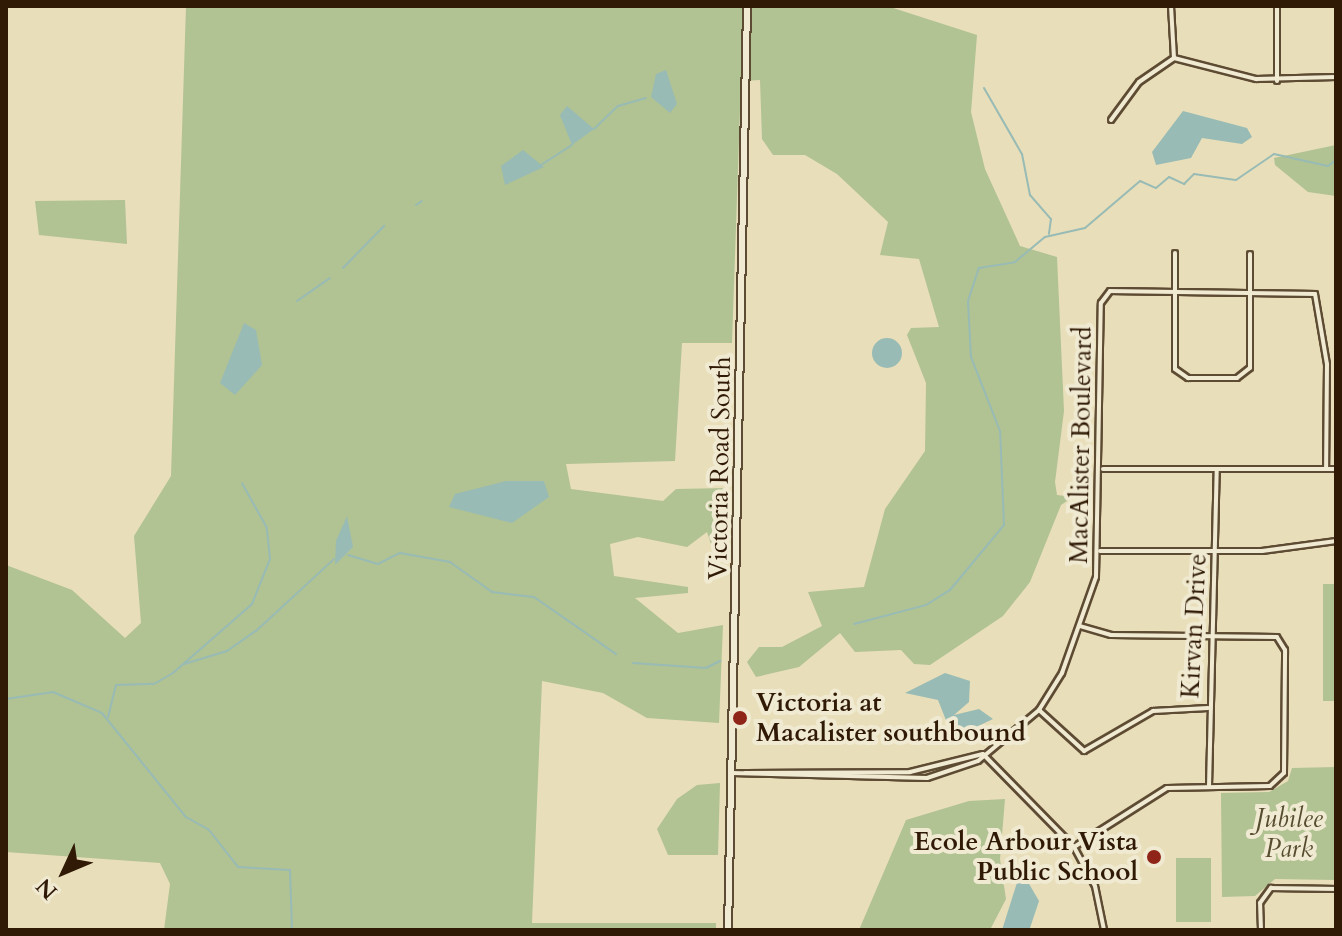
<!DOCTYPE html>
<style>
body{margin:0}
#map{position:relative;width:1342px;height:936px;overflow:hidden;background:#e8deb9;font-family:Cardo,serif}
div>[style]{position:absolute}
.green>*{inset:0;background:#b1c293;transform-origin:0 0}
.water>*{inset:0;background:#98bbb5}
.round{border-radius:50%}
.stream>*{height:2px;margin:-1px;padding:0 1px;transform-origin:1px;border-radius:1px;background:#98bbb5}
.roads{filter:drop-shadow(2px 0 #5e4b33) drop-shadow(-2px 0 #5e4b33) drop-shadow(0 2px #5e4b33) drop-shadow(0 -2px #5e4b33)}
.minor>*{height:4px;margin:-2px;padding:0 2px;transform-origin:2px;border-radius:2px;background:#f0ead2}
.secondary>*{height:6px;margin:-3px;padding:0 3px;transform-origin:3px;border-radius:3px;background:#f0ead2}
.dots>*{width:22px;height:22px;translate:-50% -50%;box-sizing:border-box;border:4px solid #f0ead2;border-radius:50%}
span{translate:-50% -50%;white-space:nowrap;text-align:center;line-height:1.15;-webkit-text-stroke:8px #f0ead2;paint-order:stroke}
.street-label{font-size:26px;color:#301a06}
.poi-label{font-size:26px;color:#301a06;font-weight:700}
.left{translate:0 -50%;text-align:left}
.right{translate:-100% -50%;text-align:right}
.park-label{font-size:26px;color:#574c30;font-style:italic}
.frame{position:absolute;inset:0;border:8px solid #301a06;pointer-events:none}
.north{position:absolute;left:24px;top:832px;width:80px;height:80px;-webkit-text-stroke:6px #f0ead2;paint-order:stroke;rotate:226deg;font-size:22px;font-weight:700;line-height:32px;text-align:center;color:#301a06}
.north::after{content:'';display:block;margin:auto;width:28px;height:36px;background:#301a06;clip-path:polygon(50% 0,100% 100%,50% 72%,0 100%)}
</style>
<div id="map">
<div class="green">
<div style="clip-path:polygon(186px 6px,887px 6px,977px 35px,971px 112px,985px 169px,1020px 246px,1057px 257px,1064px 411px,1055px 482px,1057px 495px,1073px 497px,1061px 505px,1030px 582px,1003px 616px,930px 665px,914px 664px,901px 650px,855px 652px,840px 633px,799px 667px,756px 677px,747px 662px,759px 647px,782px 647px,822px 626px,808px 592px,864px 587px,885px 509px,925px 451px,926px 383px,907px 335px,911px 328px,939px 327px,919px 259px,880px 255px,888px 222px,837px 174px,805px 155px,773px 155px,762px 139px,760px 80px,741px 81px,732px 343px,682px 343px,675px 461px,566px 464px,571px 489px,663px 501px,676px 489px,728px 488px,728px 547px,712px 547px,707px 532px,687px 547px,638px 537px,610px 544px,614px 576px,688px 587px,688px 593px,635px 598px,678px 633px,723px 625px,719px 723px,647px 718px,603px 693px,542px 681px,532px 923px,716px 923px,716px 930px,164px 930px,170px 884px,160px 863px,6px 852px,6px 565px,72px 590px,125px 638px,141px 623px,134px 536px,171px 476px)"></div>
<div style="clip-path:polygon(1336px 145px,1336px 196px,1308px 192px,1275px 165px,1274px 158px)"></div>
<div style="clip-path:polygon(125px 200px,127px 244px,39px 235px,35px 201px)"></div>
<div style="left:1323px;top:584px;width:13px;height:117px"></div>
<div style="clip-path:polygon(1336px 767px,1336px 880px,1275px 879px,1255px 896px,1222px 897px,1221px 793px,1269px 792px,1288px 781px,1292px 768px)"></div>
<div style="clip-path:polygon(720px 783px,718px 855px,668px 855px,657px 829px,677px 799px,697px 785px)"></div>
<div style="clip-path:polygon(1005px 799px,1000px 859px,1006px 899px,990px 930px,859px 930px,906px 820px,969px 801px)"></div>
<div style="left:1211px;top:858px;width:64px;height:35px;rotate:90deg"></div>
</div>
<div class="water">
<div style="clip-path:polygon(666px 70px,677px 104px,670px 113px,651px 97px,656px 74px)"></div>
<div style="clip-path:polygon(567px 106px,594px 129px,572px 145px,560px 115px)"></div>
<div style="clip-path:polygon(1183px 111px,1247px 128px,1252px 137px,1242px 144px,1202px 138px,1191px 158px,1156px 165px,1152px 152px)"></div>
<div style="clip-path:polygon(523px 150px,544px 167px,505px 185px,501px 166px)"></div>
<div style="clip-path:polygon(244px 323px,256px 330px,262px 365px,235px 395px,220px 383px)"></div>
<div class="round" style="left:872px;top:338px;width:30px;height:30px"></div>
<div style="clip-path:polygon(506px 481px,544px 481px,549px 497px,512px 523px,449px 507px,455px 494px)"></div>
<div style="clip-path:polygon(347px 516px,353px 547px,335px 565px,336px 541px)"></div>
<div style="clip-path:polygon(945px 673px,970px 681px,969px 702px,954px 715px,979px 709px,993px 719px,953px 738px,938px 700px,905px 693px)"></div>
<div style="clip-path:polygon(1021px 870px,1039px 901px,1030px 928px,1002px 930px)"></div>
</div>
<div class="stream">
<div style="left:984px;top:88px;width:76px;rotate:60.1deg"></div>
<div style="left:1022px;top:154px;width:42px;rotate:79deg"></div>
<div style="left:1030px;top:195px;width:32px;rotate:49deg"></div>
<div style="left:1051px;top:219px;width:15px;rotate:98deg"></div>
<div style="left:594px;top:129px;width:33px;rotate:-44deg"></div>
<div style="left:618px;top:106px;width:29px;rotate:-16deg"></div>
<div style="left:541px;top:165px;width:37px;rotate:-33deg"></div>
<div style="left:416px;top:205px;width:7px;rotate:-34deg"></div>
<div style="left:343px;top:268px;width:59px;rotate:-45.7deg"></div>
<div style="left:297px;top:301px;width:40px;rotate:-34.9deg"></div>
<div style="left:348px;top:555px;width:31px;rotate:17deg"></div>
<div style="left:378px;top:564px;width:25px;rotate:-27deg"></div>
<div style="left:400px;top:553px;width:51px;rotate:10.2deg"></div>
<div style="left:450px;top:562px;width:52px;rotate:35.5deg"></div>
<div style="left:492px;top:592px;width:42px;rotate:6.8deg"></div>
<div style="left:534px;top:597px;width:100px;rotate:34.8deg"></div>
<div style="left:854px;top:624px;width:74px;rotate:-14.8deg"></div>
<div style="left:926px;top:605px;width:28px;rotate:-32deg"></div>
<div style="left:950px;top:590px;width:85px;rotate:-50.3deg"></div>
<div style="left:1004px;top:525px;width:94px;rotate:-92.4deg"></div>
<div style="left:1000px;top:431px;width:79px;rotate:-111.4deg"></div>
<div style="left:971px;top:357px;width:56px;rotate:-93.1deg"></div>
<div style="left:968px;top:301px;width:35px;rotate:-72deg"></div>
<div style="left:979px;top:268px;width:36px;rotate:-9deg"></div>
<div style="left:1015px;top:262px;width:39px;rotate:-40deg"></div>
<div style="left:1045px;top:237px;width:41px;rotate:-12.7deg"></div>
<div style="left:1085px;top:228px;width:72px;rotate:-40.5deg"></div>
<div style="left:1140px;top:181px;width:17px;rotate:24deg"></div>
<div style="left:1156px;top:188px;width:17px;rotate:-40deg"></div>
<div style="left:1169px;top:177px;width:17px;rotate:25deg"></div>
<div style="left:1184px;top:184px;width:14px;rotate:-45deg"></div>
<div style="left:1194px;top:174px;width:42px;rotate:8.1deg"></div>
<div style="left:1236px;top:180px;width:46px;rotate:-34.4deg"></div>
<div style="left:1274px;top:154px;width:55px;rotate:12.5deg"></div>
<div style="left:1328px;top:166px;width:10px;rotate:-37deg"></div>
<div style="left:633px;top:663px;width:73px;rotate:3.9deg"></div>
<div style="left:706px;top:668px;width:16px;rotate:-27deg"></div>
<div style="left:184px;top:664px;width:45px;rotate:-16.8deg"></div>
<div style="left:227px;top:651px;width:35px;rotate:-35deg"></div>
<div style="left:256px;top:631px;width:106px;rotate:-42.7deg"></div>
<div style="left:6px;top:699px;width:48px;rotate:-8.5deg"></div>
<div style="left:53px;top:692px;width:53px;rotate:23.2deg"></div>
<div style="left:102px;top:713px;width:134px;rotate:51.1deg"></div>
<div style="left:186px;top:817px;width:26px;rotate:29deg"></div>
<div style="left:209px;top:830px;width:47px;rotate:51.9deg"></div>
<div style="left:238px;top:867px;width:52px;rotate:3.3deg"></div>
<div style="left:290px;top:870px;width:60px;rotate:88.1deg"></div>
<div style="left:108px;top:717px;width:33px;rotate:-76deg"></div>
<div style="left:116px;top:685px;width:38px;rotate:-2deg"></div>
<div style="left:154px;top:684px;width:22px;rotate:-30deg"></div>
<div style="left:173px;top:673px;width:105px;rotate:-41.1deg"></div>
<div style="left:252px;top:604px;width:48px;rotate:-68.2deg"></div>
<div style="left:270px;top:559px;width:31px;rotate:-96deg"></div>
<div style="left:267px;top:528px;width:51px;rotate:-119.1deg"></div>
</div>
<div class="roads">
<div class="minor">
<div style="left:1171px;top:6px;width:52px;rotate:86.7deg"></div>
<div style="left:1277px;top:6px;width:75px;rotate:90deg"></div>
<div style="left:1111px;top:120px;width:47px;rotate:-53.6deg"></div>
<div style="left:1139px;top:82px;width:42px;rotate:-34.4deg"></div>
<div style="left:1174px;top:58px;width:85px;rotate:14.4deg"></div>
<div style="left:1256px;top:79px;width:80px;rotate:-1.4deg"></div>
<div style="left:1175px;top:253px;width:116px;rotate:90deg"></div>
<div style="left:1175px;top:369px;width:16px;rotate:35deg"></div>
<div style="left:1188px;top:378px;width:49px"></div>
<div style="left:1237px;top:378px;width:16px;rotate:-38deg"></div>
<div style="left:1250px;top:368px;width:114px;rotate:-90deg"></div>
<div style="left:1103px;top:469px;width:233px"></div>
<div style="left:1100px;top:551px;width:162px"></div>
<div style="left:1262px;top:551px;width:75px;rotate:-7.7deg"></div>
<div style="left:1039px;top:710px;width:61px;rotate:42.3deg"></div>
<div style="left:1084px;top:751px;width:80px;rotate:-30.1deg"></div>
<div style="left:1153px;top:711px;width:55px;rotate:-3.1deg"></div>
<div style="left:983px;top:754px;width:130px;rotate:45.6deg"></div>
<div style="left:1074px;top:847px;width:44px;rotate:61.7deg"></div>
<div style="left:1095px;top:886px;width:45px;rotate:78.4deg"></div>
<div style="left:732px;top:773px;width:195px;rotate:1.5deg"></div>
<div style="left:927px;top:778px;width:54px;rotate:-18.4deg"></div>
<div style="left:978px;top:761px;width:80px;rotate:-39.9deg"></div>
<div style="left:1039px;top:710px;width:44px;rotate:-58.1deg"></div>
<div style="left:1062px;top:673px;width:102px;rotate:-70.5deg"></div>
<div style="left:1096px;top:577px;width:274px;rotate:-89deg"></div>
<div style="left:1101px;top:303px;width:15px;rotate:-53deg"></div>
<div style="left:1110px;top:291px;width:205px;rotate:0.8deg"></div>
<div style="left:1315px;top:294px;width:71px;rotate:80.3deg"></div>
<div style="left:1327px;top:364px;width:105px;rotate:90.5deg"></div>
<div style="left:745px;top:773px;width:165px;rotate:-0.3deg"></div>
<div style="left:910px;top:772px;width:75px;rotate:-13.9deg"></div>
<div style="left:1209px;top:786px;width:317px;rotate:-88.6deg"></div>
<div style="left:1074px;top:847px;width:110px;rotate:-32.4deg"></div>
<div style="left:1167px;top:788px;width:103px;rotate:-1.1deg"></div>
<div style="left:1270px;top:786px;width:19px;rotate:-43deg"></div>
<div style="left:1284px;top:773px;width:123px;rotate:-89.5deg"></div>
<div style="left:1285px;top:650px;width:15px;rotate:-122deg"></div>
<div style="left:1277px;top:637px;width:166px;rotate:-179.3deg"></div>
<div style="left:1111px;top:635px;width:32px;rotate:-164deg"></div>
<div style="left:1261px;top:930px;width:27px;rotate:-92deg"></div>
<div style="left:1260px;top:903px;width:19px;rotate:-54deg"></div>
<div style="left:1271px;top:888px;width:65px;rotate:0.9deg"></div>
</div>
<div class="secondary">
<div style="left:728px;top:930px;width:924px;rotate:-88.82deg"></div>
</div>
</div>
<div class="dots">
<div style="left:740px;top:718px;background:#8f2418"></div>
<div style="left:1154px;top:857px;background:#8f2418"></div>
</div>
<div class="street-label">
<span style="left:1081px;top:445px;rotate:-89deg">MacAlister Boulevard</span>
<span style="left:720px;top:468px;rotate:-89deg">Victoria Road South</span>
<span style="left:1194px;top:626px;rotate:-87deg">Kirvan Drive</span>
</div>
<div class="poi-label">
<span class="left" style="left:756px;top:718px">Victoria at<br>Macalister southbound</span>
<span class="right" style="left:1138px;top:857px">Ecole Arbour Vista<br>Public School</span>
</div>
<div class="park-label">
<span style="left:1289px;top:834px">Jubilee<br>Park</span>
</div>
<div class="frame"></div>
<div class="north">N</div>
</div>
